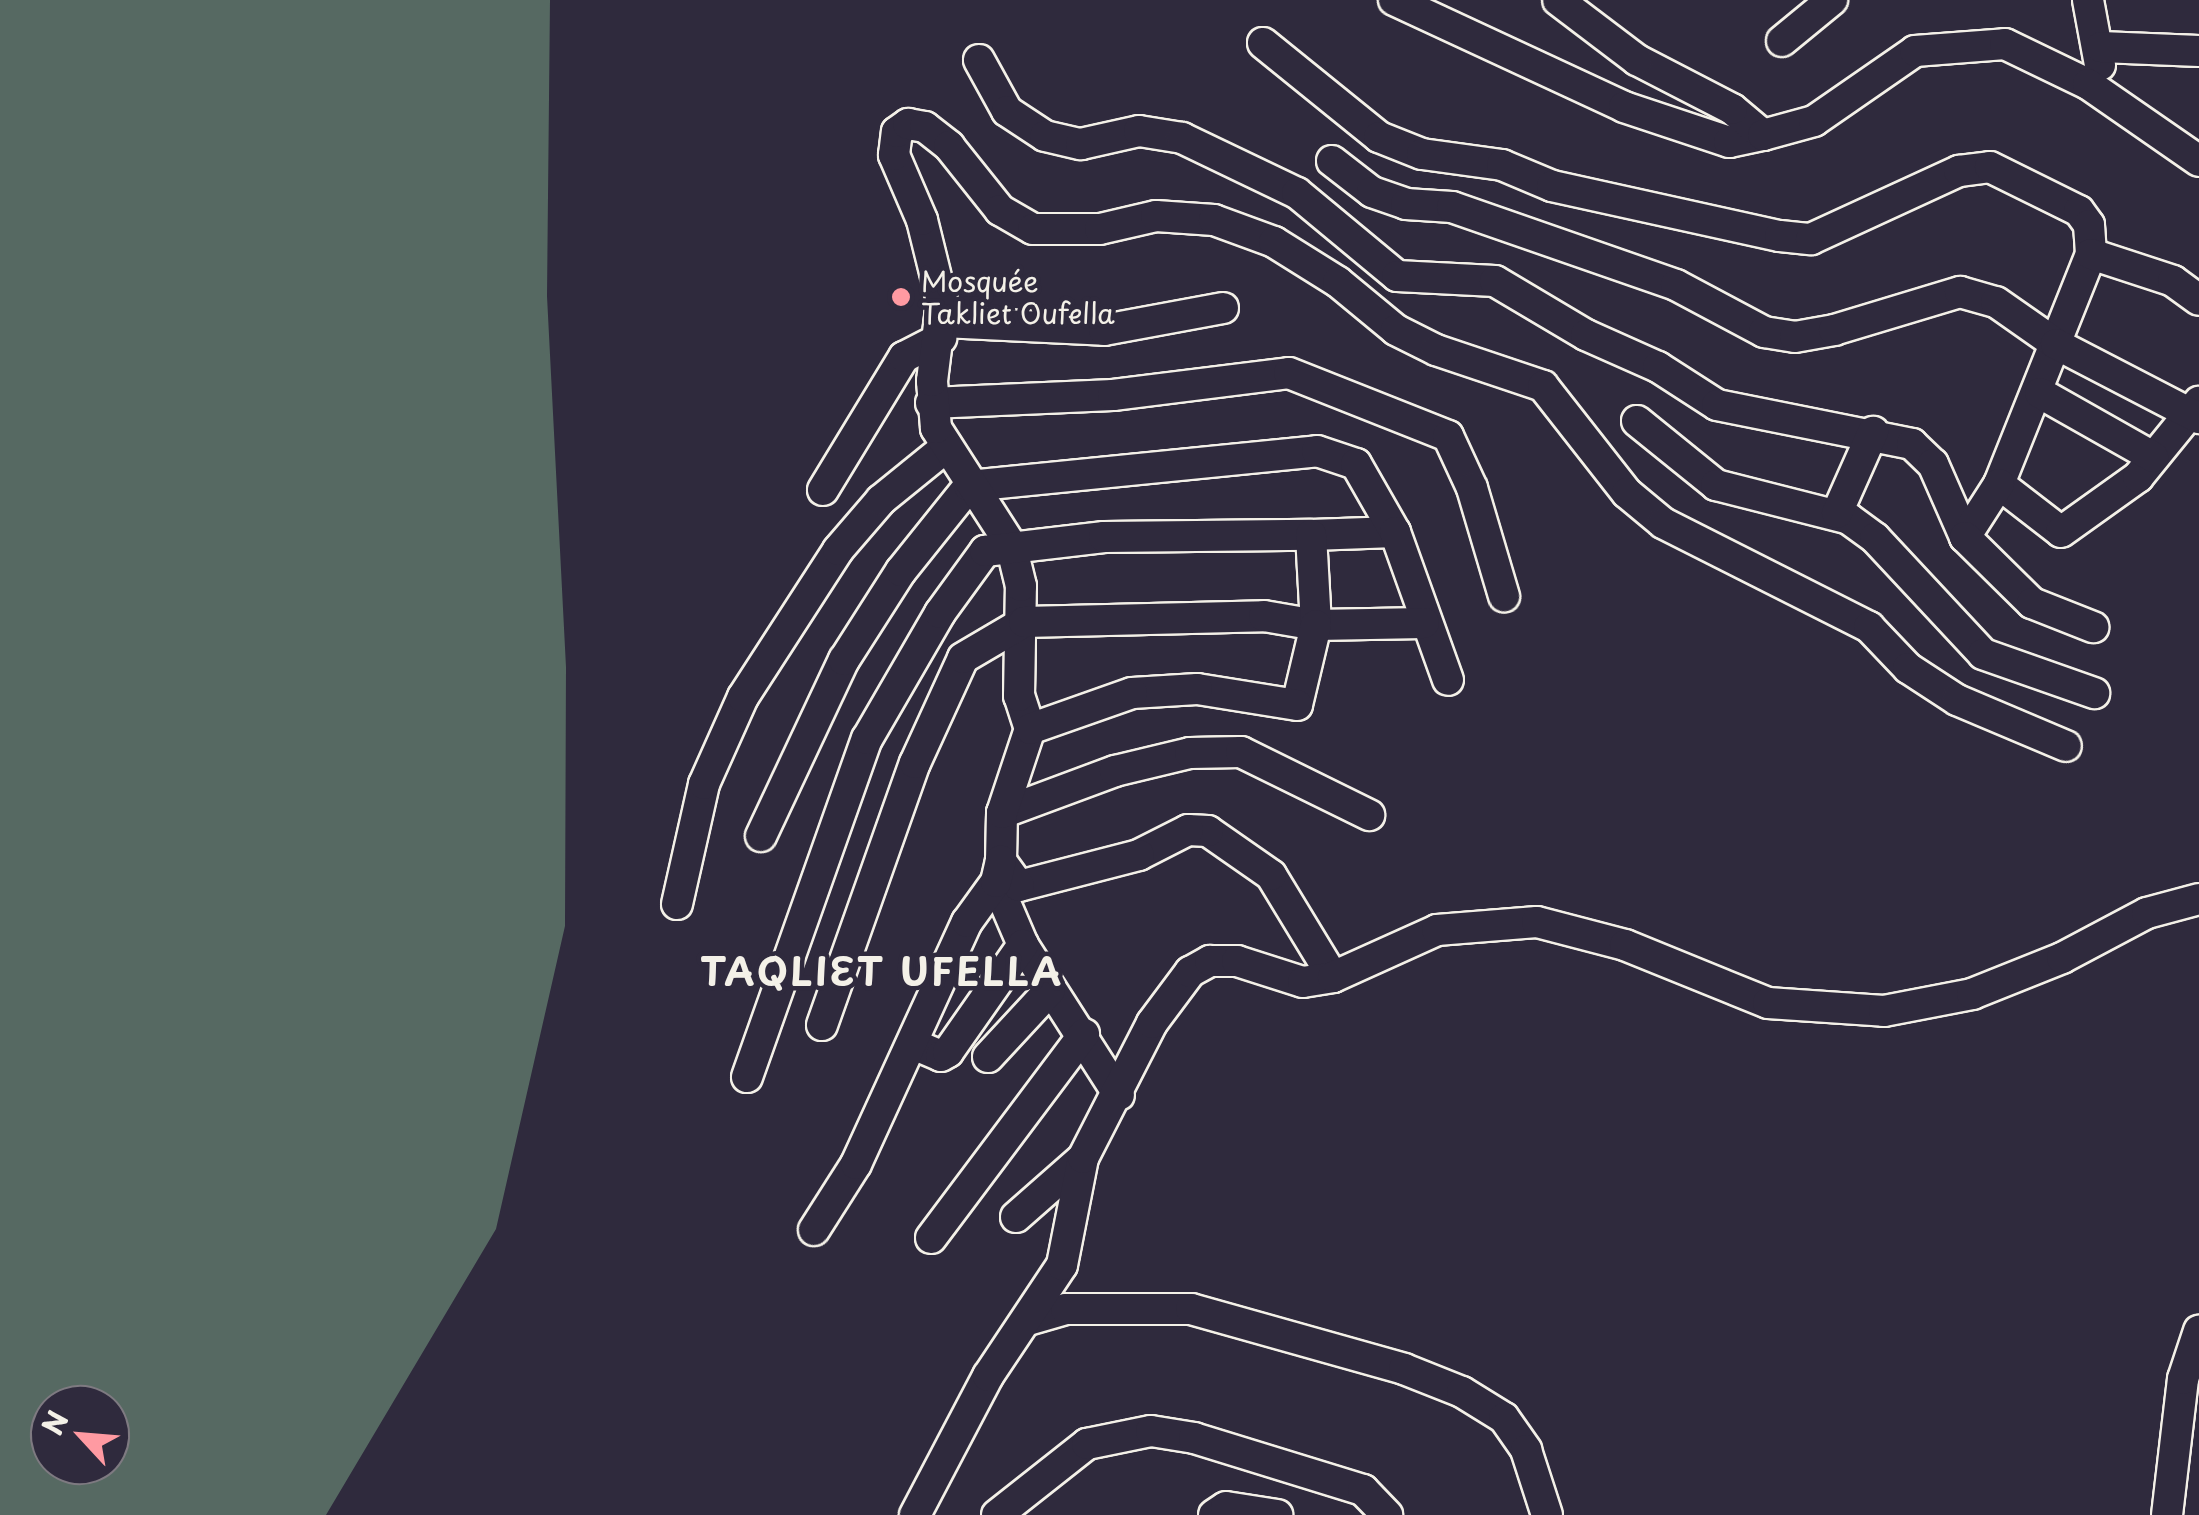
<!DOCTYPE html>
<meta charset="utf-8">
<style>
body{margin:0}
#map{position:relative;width:2199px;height:1515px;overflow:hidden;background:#2f2a3d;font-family:"Playpen Sans",sans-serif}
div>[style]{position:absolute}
.green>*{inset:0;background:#566962}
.roads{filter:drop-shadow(2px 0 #f4f1e8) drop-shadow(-2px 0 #f4f1e8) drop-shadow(0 2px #f4f1e8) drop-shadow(0 -2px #f4f1e8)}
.minor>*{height:30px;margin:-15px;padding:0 15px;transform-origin:15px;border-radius:15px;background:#2f2a3d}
.dots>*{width:28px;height:28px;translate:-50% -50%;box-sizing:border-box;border:5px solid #2f2a3d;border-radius:50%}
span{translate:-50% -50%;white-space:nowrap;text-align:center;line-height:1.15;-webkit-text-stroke:9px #2f2a3d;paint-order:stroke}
.poi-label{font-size:28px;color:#f4f1e8}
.left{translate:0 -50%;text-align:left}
.district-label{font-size:38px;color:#f4f1e8;font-weight:700;letter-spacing:2.5px}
.north{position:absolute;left:30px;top:1385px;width:100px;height:100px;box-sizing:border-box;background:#2f2a3d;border:2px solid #7e7a81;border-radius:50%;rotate:296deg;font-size:28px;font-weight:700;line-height:40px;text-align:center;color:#f4f1e8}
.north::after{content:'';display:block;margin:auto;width:35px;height:45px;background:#ff9aa2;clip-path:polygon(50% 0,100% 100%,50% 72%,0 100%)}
</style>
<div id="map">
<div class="green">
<div style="clip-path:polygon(evenodd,0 0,550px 0,547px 296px,566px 667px,565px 926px,496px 1229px,326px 1515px,0 1515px,0 0,50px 1405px,110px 1405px,110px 1465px,50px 1465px,50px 1405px)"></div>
</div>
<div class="roads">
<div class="minor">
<div style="left:1394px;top:0;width:254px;rotate:24.9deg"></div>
<div style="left:1624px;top:107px;width:111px;rotate:18.4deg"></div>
<div style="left:1729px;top:142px;width:35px;rotate:-12deg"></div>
<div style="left:1763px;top:135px;width:40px;rotate:-140deg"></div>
<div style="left:1732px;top:109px;width:107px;rotate:-152.7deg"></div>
<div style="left:1637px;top:60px;width:99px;rotate:-142.8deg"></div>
<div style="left:2088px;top:0;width:66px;rotate:79.5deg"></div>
<div style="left:1782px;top:41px;width:65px;rotate:-39.4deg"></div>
<div style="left:1263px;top:43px;width:149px;rotate:39deg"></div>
<div style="left:1379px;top:137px;width:46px;rotate:21.6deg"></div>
<div style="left:1422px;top:154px;width:81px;rotate:7.8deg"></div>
<div style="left:1502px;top:165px;width:54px;rotate:22.8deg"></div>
<div style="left:1552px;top:186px;width:233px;rotate:12.4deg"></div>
<div style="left:1780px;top:236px;width:31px;rotate:6deg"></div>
<div style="left:1811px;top:239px;width:163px;rotate:-24.7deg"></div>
<div style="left:1959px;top:171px;width:31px;rotate:-7deg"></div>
<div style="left:1990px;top:167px;width:99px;rotate:26.3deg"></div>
<div style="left:2079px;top:211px;width:17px;rotate:54deg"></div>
<div style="left:2089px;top:225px;width:29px;rotate:86deg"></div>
<div style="left:2091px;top:254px;width:248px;rotate:111.8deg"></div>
<div style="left:1999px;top:484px;width:78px;rotate:37.7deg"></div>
<div style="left:2061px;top:532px;width:95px;rotate:-35.5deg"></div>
<div style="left:2138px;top:477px;width:97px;rotate:-50.9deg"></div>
<div style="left:2101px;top:47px;width:98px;rotate:2.3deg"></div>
<div style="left:979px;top:60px;width:58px;rotate:61.2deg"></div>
<div style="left:1007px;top:111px;width:45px;rotate:33.3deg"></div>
<div style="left:1045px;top:136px;width:37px;rotate:13deg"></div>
<div style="left:1081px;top:144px;width:59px;rotate:-12.6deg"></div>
<div style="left:1139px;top:131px;width:44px;rotate:9.2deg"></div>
<div style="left:1182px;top:138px;width:127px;rotate:25.6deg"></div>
<div style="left:1297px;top:193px;width:130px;rotate:39.7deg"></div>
<div style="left:1397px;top:276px;width:98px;rotate:2.9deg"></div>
<div style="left:1495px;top:281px;width:106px;rotate:30.7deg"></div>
<div style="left:1586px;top:335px;width:79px;rotate:24deg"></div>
<div style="left:1658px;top:367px;width:70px;rotate:32.8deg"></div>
<div style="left:1717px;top:405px;width:199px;rotate:11.3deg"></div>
<div style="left:1912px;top:444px;width:29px;rotate:44deg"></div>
<div style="left:1933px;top:464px;width:80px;rotate:66.3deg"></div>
<div style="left:1965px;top:537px;width:63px;rotate:-57.3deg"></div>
<div style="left:1763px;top:135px;width:53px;rotate:-15.4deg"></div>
<div style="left:1814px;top:121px;width:123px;rotate:-34.7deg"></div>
<div style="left:1915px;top:51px;width:90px;rotate:-4.4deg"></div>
<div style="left:2005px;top:44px;width:92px;rotate:25.7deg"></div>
<div style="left:2088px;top:84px;width:135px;rotate:34.7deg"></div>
<div style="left:1332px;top:161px;width:51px;rotate:37.8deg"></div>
<div style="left:1372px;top:192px;width:36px;rotate:19deg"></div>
<div style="left:1406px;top:204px;width:46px;rotate:3.7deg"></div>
<div style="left:1452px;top:207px;width:237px;rotate:19.2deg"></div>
<div style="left:1676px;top:285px;width:100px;rotate:28.1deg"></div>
<div style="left:1764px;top:332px;width:31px;rotate:9deg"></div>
<div style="left:1795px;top:337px;width:40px;rotate:-10deg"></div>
<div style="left:1834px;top:330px;width:132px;rotate:-16.8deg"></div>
<div style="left:1960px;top:292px;width:37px;rotate:16deg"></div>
<div style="left:1996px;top:302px;width:73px;rotate:35deg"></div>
<div style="left:2056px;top:344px;width:161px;rotate:27.4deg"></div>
<div style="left:2091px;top:254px;width:86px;rotate:18.2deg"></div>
<div style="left:2173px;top:281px;width:32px;rotate:36deg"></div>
<div style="left:943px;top:322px;width:161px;rotate:2.8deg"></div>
<div style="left:1104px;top:330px;width:121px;rotate:-10.5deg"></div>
<div style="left:2040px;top:393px;width:130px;rotate:29.5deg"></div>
<div style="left:931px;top:403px;width:182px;rotate:-2.5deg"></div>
<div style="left:1113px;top:395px;width:177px;rotate:-7.1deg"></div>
<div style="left:1289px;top:373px;width:171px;rotate:21.6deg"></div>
<div style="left:1448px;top:436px;width:57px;rotate:65.2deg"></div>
<div style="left:1472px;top:488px;width:113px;rotate:73.5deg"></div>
<div style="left:1637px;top:421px;width:102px;rotate:39deg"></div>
<div style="left:1716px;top:485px;width:137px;rotate:14.3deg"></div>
<div style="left:1849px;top:519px;width:32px;rotate:36deg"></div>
<div style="left:1875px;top:538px;width:158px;rotate:47deg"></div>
<div style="left:1983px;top:654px;width:118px;rotate:19.4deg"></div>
<div style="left:823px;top:490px;width:156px;rotate:-58.7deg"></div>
<div style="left:904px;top:357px;width:42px;rotate:-27.2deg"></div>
<div style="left:1837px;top:513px;width:89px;rotate:-66deg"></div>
<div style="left:1311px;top:535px;width:84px;rotate:-2deg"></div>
<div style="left:1965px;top:537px;width:94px;rotate:44.6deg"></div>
<div style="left:2032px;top:603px;width:66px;rotate:21.5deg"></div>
<div style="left:1002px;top:813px;width:121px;rotate:-20.4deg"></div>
<div style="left:1115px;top:771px;width:77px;rotate:-13.5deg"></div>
<div style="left:1190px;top:753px;width:51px;rotate:-1.1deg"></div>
<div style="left:1241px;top:752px;width:143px;rotate:26.2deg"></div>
<div style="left:761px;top:836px;width:195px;rotate:-64.8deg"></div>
<div style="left:844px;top:660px;width:106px;rotate:-57.4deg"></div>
<div style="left:901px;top:571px;width:109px;rotate:-51.3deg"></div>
<div style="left:969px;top:486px;width:350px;rotate:-5.7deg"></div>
<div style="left:1317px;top:451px;width:41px;rotate:18.4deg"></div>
<div style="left:1356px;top:464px;width:78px;rotate:60.2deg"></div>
<div style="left:1395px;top:532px;width:157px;rotate:70.3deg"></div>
<div style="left:996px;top:882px;width:69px;rotate:66.8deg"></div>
<div style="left:1023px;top:945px;width:178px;rotate:57.4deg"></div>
<div style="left:677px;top:904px;width:123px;rotate:-77.3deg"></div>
<div style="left:704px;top:784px;width:95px;rotate:-65.9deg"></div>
<div style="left:743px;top:697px;width:175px;rotate:-57.1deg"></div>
<div style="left:838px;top:550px;width:66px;rotate:-49.3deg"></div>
<div style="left:881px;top:500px;width:82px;rotate:-39.1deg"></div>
<div style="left:1333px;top:977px;width:119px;rotate:-121.3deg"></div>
<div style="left:1271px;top:875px;width:77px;rotate:-145.1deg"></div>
<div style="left:1208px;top:831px;width:20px;rotate:-177deg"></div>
<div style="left:1188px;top:830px;width:55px;rotate:153deg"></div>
<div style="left:1139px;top:855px;width:124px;rotate:165.5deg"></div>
<div style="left:1019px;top:886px;width:31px;rotate:-126deg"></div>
<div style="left:1001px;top:861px;width:48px;rotate:-88.8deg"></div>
<div style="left:1002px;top:813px;width:89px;rotate:-71.6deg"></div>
<div style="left:1030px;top:729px;width:35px;rotate:-108deg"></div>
<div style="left:1019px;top:696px;width:110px;rotate:-89deg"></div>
<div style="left:1021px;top:586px;width:42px;rotate:-103.7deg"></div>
<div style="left:1011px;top:545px;width:139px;rotate:-122.7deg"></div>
<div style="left:936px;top:428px;width:47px;rotate:-94.9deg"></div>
<div style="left:932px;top:381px;width:81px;rotate:-82.9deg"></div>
<div style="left:942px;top:301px;width:83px;rotate:-103.9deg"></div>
<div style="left:922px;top:220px;width:71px;rotate:-113.3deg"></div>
<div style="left:894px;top:155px;width:23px;rotate:-83deg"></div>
<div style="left:897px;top:132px;width:14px;rotate:-36deg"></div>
<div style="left:908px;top:124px;width:17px;rotate:10deg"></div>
<div style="left:925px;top:127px;width:31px;rotate:38deg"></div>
<div style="left:949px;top:146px;width:82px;rotate:51.4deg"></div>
<div style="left:1000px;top:210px;width:38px;rotate:30deg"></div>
<div style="left:1033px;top:229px;width:67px"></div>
<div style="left:1100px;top:229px;width:57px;rotate:-13.1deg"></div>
<div style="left:1156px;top:216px;width:58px;rotate:3.9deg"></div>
<div style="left:1214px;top:220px;width:64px;rotate:20.1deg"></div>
<div style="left:1274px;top:242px;width:75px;rotate:32deg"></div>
<div style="left:1338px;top:282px;width:75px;rotate:39.6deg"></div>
<div style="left:1396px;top:330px;width:45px;rotate:26.6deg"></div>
<div style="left:1436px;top:350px;width:113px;rotate:18.6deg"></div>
<div style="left:1543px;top:386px;width:136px;rotate:51.9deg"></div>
<div style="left:1627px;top:493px;width:47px;rotate:39.8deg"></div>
<div style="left:1663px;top:523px;width:231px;rotate:26.8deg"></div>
<div style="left:1869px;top:627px;width:57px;rotate:46.4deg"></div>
<div style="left:1908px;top:668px;width:59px;rotate:33.1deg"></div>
<div style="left:1957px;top:700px;width:118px;rotate:22.9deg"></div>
<div style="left:822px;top:1025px;width:278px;rotate:-70.5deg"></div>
<div style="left:915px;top:763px;width:115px;rotate:-65.4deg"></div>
<div style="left:963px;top:658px;width:71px;rotate:-30.5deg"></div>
<div style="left:1024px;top:622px;width:240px;rotate:-1.4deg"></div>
<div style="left:1264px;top:616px;width:53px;rotate:9.8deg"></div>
<div style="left:1316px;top:625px;width:108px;rotate:-1.1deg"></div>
<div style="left:913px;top:1044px;width:30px;rotate:23deg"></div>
<div style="left:941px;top:1056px;width:8px;rotate:-30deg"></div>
<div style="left:948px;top:1052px;width:131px;rotate:-55deg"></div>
<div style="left:988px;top:1057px;width:91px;rotate:-47.2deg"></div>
<div style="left:747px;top:1077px;width:359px;rotate:-70.5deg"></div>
<div style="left:867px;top:739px;width:146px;rotate:-59.9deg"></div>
<div style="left:940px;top:613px;width:77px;rotate:-54deg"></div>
<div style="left:985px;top:551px;width:120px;rotate:-6.7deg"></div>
<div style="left:1104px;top:537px;width:207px;rotate:-0.6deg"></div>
<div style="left:1311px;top:535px;width:90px;rotate:86.8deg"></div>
<div style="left:1316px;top:625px;width:82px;rotate:103.4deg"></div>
<div style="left:1297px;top:705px;width:101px;rotate:-170.9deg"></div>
<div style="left:1197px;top:689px;width:65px;rotate:176.5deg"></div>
<div style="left:1132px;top:693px;width:108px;rotate:160.6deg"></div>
<div style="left:1016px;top:1217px;width:89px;rotate:-41.4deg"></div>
<div style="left:814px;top:1230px;width:78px;rotate:-57.5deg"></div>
<div style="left:856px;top:1164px;width:266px;rotate:-65.4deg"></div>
<div style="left:967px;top:922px;width:49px;rotate:-54.1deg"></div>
<div style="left:996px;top:882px;width:22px;rotate:-77deg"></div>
<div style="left:931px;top:1238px;width:255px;rotate:-53.1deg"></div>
<div style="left:1031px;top:1319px;width:36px;rotate:-16deg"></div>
<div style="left:1066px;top:1309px;width:125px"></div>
<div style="left:1191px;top:1309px;width:221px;rotate:15.7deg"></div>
<div style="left:1404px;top:1369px;width:62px;rotate:21.6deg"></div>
<div style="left:1462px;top:1392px;width:49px;rotate:31.8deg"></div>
<div style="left:1504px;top:1418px;width:39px;rotate:55deg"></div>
<div style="left:1526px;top:1450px;width:68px;rotate:72.1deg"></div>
<div style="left:915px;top:1515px;width:157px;rotate:-62.3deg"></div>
<div style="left:988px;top:1376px;width:133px;rotate:-56.3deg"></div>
<div style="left:1062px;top:1265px;width:109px;rotate:-78.9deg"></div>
<div style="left:1083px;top:1158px;width:152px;rotate:-62.9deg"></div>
<div style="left:1152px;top:1023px;width:64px;rotate:-53.3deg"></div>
<div style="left:1190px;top:972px;width:23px;rotate:-29deg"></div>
<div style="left:1210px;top:961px;width:27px"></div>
<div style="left:1237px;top:961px;width:69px;rotate:17.7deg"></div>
<div style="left:1303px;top:982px;width:30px;rotate:-9deg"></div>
<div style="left:1333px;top:977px;width:114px;rotate:-24.3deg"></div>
<div style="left:1437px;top:930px;width:100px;rotate:-4.6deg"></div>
<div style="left:1537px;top:922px;width:91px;rotate:14.6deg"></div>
<div style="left:1625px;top:945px;width:154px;rotate:22.1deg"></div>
<div style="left:1768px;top:1003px;width:116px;rotate:3.9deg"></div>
<div style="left:1884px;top:1011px;width:90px;rotate:-10.9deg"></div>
<div style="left:1972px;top:994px;width:97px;rotate:-21.8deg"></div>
<div style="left:2062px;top:958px;width:96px;rotate:-27.9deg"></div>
<div style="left:2147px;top:913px;width:54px;rotate:-15.1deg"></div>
<div style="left:997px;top:1515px;width:115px;rotate:-38.3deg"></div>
<div style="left:1087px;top:1444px;width:65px;rotate:-11.5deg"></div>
<div style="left:1151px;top:1431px;width:44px;rotate:9.2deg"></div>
<div style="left:1194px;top:1438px;width:177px;rotate:17.1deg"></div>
<div style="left:1363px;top:1490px;width:35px;rotate:46deg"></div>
<div style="left:1214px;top:1515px;width:14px;rotate:-34deg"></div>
<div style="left:1226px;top:1507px;width:52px;rotate:8.9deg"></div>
<div style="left:2167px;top:1515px;width:137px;rotate:-83.3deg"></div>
<div style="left:2183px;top:1379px;width:51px;rotate:-71.6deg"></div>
</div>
</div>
<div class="dots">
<div style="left:901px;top:297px;background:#ff9aa2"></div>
</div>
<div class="poi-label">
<span class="left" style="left:921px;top:297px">Mosquée<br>Takliet Oufella</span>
</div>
<div class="district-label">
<span style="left:882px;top:971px">TAQLIƐT UFELLA</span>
</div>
<div class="north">N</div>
</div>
